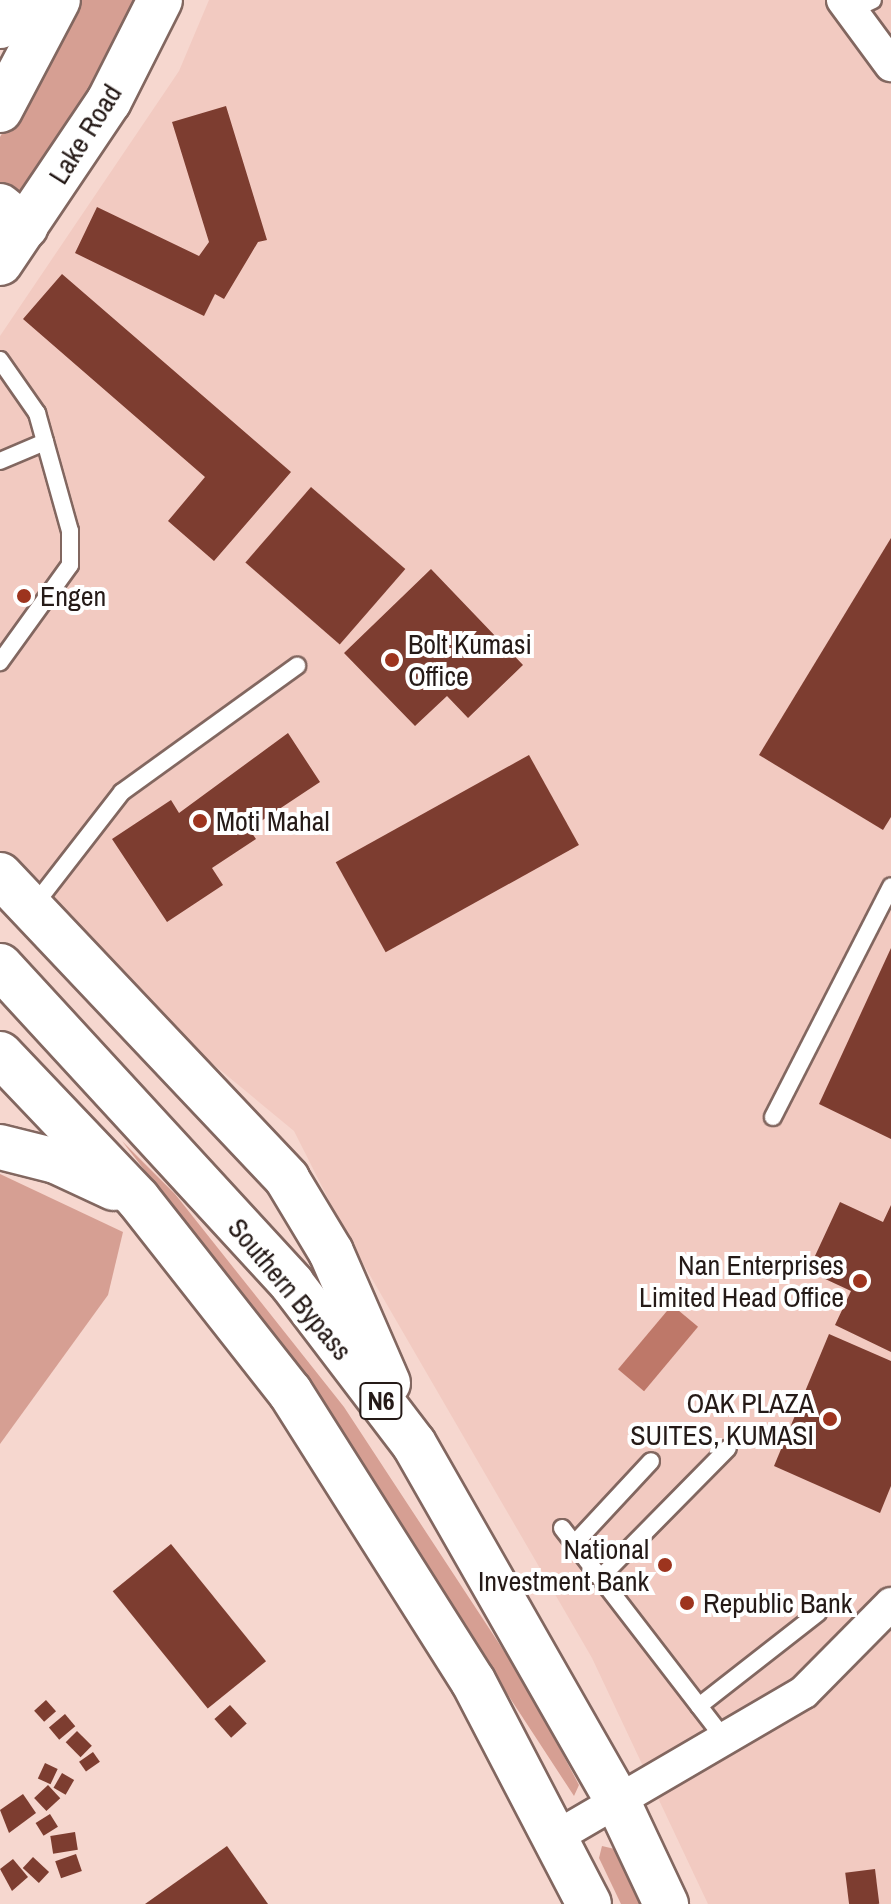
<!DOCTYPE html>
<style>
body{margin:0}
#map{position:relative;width:891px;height:1904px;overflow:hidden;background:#f6d7cf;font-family:"Archivo Narrow",sans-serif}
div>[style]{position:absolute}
.built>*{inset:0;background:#f2cac1}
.green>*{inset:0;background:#d69f93}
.water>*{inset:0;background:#be7869;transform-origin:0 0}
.building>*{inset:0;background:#7d3d30;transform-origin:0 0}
.roads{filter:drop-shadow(2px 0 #826760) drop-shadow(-2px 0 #826760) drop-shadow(0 2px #826760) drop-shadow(0 -2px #826760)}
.service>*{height:16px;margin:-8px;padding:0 8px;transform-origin:8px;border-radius:8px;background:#fff}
.minor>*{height:32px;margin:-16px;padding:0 16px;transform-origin:16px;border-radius:16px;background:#fff}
.secondary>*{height:44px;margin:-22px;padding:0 22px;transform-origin:22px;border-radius:22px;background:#fff}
.trunk>*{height:44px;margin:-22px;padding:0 22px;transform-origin:22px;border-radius:22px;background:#fff}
.dots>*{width:22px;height:22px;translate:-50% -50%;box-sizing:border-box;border:4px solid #fff;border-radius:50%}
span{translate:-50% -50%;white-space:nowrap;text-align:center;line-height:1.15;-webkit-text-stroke:8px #fff;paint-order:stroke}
.shield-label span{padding:2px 6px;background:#fff;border:2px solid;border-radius:6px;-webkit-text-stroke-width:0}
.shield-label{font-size:26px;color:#251a17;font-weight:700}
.street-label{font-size:28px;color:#251a17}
.poi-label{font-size:28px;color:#251a17}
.left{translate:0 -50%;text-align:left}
.right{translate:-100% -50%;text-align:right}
</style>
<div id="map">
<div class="built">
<div style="clip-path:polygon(209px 0,891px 0,891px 1904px,708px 1904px,592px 1658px,346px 1234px,294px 1131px,0 888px,0 336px,179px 71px)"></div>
</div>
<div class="green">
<div style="clip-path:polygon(78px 0,142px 0,21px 206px,0 191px,0 137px)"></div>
<div style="clip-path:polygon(122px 1141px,175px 1194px,344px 1407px,525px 1683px,579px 1785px,574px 1796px,277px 1341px)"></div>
<div style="clip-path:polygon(0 1174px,123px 1232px,108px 1295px,0 1444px)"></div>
<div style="clip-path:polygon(602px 1846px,619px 1850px,642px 1904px,621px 1904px,599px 1858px)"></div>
</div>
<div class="water">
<div style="left:672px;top:1305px;width:34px;height:84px;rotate:40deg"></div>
</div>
<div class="building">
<div style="clip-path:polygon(226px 106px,267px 240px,258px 242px,224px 299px,215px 294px,204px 316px,75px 253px,97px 207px,199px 256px,209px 242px,172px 122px)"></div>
<div style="clip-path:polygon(62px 274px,291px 472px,214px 561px,168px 521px,205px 477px,23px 319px)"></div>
<div style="left:311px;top:487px;width:125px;height:100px;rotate:41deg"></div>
<div style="clip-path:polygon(891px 538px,891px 817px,883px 830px,759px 755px)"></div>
<div style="clip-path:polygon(431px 569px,523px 665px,468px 718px,447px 696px,415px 726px,344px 653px)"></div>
<div style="clip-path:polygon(288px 733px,320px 782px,249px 829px,256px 839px,212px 868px,223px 885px,167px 922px,112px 839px,171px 800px,179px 813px)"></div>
<div style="left:529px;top:755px;width:103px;height:221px;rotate:61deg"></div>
<div style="clip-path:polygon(891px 948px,891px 1139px,819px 1104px)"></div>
<div style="clip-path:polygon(840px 1202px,883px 1222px,891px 1205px,891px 1352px,835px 1325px,851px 1291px,808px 1271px)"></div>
<div style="clip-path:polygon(829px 1334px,891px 1361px,891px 1486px,880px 1513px,774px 1466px)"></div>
<div style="left:171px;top:1544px;width:151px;height:75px;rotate:51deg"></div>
<div style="left:46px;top:1700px;width:15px;height:16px;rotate:48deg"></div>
<div style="left:230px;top:1705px;width:25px;height:21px;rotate:48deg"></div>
<div style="left:65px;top:1714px;width:16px;height:21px;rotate:50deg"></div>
<div style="left:77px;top:1731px;width:21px;height:16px;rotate:45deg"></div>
<div style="left:93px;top:1752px;width:12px;height:17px;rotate:55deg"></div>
<div style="left:45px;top:1763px;width:14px;height:17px;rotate:25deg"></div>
<div style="left:62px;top:1773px;width:14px;height:17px;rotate:30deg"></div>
<div style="left:48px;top:1785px;width:18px;height:19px;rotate:47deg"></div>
<div style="clip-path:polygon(23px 1794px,36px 1813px,9px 1833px,0 1810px)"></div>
<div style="left:50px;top:1814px;width:15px;height:17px;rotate:58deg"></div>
<div style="left:75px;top:1832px;width:18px;height:25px;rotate:81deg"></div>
<div style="clip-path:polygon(227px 1846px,268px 1904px,145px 1904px)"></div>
<div style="left:76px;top:1854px;width:18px;height:22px;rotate:71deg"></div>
<div style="left:33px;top:1857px;width:22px;height:15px;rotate:43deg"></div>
<div style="clip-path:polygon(13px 1859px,28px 1877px,12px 1891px,0 1869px)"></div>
<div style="left:875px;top:1869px;width:35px;height:30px;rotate:83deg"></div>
</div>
<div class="roads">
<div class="service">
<div style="left:852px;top:10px;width:23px;rotate:-25deg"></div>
<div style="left:0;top:360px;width:65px;rotate:55.1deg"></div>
<div style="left:37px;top:413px;width:123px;rotate:74.4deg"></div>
<div style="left:70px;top:531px;width:34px;rotate:90deg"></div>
<div style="left:70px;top:565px;width:120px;rotate:125.8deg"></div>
<div style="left:0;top:461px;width:49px;rotate:-22.9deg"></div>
<div style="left:32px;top:908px;width:147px;rotate:-52.2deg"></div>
<div style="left:122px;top:792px;width:216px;rotate:-35.8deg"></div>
<div style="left:773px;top:1117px;width:259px;rotate:-62.9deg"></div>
<div style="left:562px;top:1528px;width:267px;rotate:52.4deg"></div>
<div style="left:574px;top:1544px;width:113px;rotate:-47.1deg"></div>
<div style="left:600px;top:1578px;width:182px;rotate:-45.4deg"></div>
<div style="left:699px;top:1706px;width:151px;rotate:-38deg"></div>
</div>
<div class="minor">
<div style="left:843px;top:0;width:81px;rotate:53.6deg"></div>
<div style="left:556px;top:1837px;width:287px;rotate:-30.3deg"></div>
<div style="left:804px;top:1692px;width:124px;rotate:-45.3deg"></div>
</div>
<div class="secondary">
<div style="left:0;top:110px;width:124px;rotate:-62.2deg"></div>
<div style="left:0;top:263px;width:195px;rotate:-56.1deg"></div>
<div style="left:109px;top:101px;width:113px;rotate:-63.2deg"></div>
</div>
<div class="trunk">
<div style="left:0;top:26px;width:37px;rotate:-44deg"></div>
<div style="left:0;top:206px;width:33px;rotate:39deg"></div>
<div style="left:0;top:875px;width:418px;rotate:46.6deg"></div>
<div style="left:287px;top:1179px;width:85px;rotate:58.9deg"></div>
<div style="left:331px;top:1252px;width:143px;rotate:66.5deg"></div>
<div style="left:0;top:966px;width:432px;rotate:47.4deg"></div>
<div style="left:292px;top:1284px;width:201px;rotate:52.7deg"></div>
<div style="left:414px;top:1444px;width:412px;rotate:60.3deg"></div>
<div style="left:618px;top:1802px;width:113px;rotate:64.8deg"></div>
<div style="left:0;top:1054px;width:200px;rotate:46.4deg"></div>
<div style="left:138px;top:1199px;width:246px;rotate:51.8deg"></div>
<div style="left:290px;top:1392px;width:342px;rotate:57.7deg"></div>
<div style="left:473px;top:1681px;width:251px;rotate:62.5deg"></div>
<div style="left:0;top:1147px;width:58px;rotate:14deg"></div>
<div style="left:56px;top:1161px;width:64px;rotate:25deg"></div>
</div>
</div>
<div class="dots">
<div style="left:24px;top:596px;background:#9d341e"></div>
<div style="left:392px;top:660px;background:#9d341e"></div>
<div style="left:200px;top:821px;background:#9d341e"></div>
<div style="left:860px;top:1281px;background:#9d341e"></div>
<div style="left:830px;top:1419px;background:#9d341e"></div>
<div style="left:665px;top:1565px;background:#9d341e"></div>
<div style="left:687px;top:1603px;background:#9d341e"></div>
</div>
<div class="shield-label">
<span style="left:381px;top:1401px">N6</span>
</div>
<div class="street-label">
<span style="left:85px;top:134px;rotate:-58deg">Lake Road</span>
<span style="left:290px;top:1289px;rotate:50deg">Southern Bypass</span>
</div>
<div class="poi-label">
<span class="left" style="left:40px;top:596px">Engen</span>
<span class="left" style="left:408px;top:660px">Bolt Kumasi<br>Office</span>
<span class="left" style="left:216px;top:821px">Moti Mahal</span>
<span class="right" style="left:844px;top:1281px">Nan Enterprises<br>Limited Head Office</span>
<span class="right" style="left:814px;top:1419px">OAK PLAZA<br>SUITES, KUMASI</span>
<span class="right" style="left:649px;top:1565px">National<br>Investment Bank</span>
<span class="left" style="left:703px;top:1603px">Republic Bank</span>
</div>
</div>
